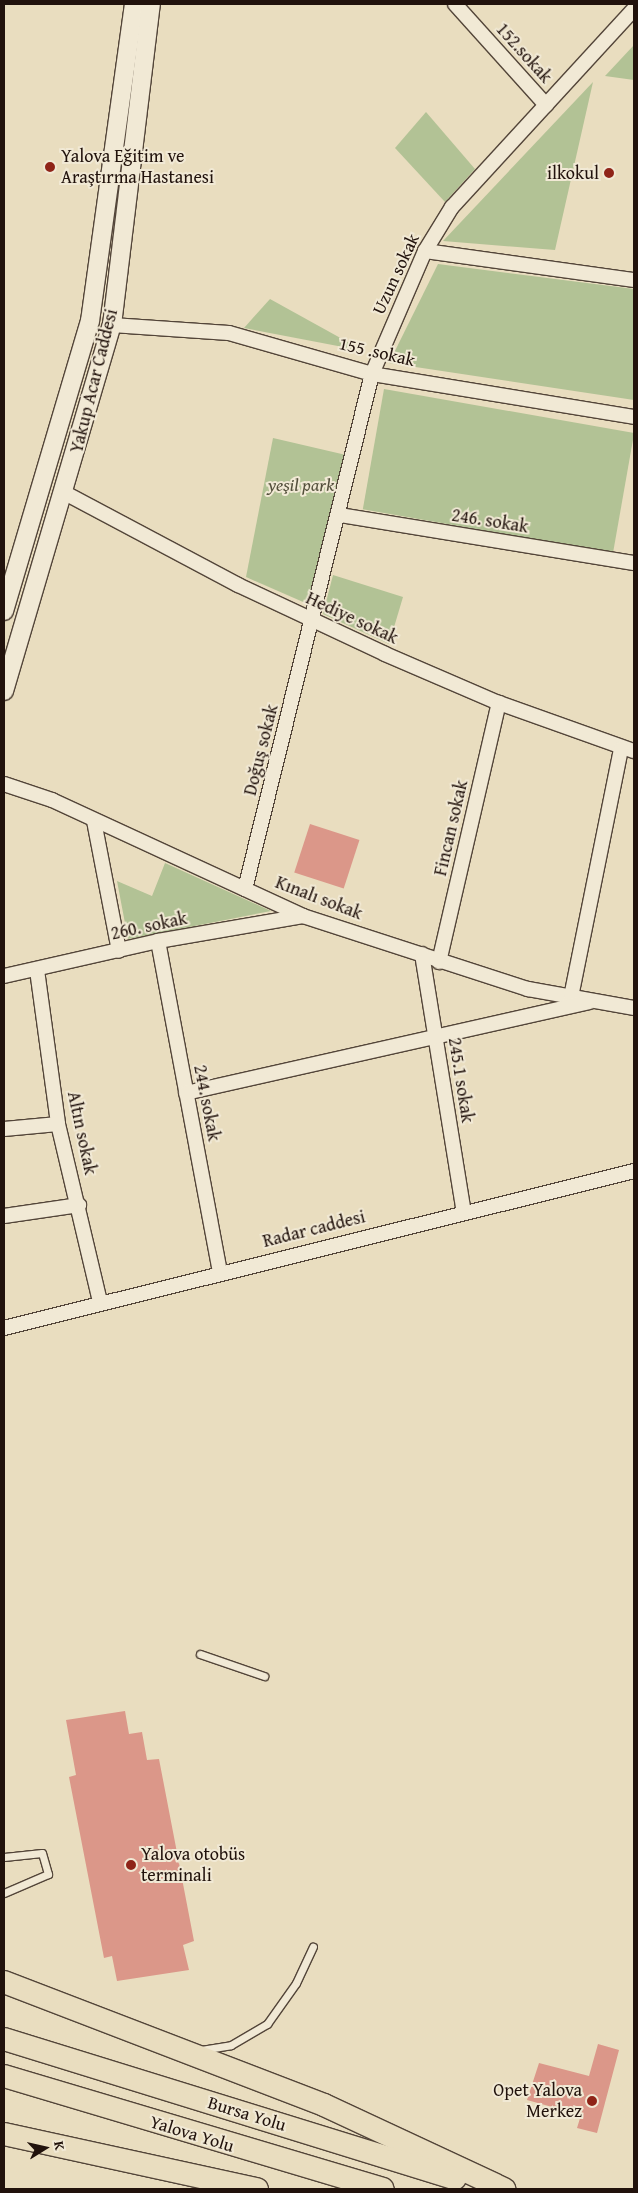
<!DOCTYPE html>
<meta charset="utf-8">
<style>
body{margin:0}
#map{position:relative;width:638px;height:2193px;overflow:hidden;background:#e9ddbf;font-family:"Gentium Book Plus",serif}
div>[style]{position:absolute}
.green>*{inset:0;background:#b2c295;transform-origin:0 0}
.building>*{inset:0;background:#db9789;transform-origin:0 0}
.roads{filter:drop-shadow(1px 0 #534539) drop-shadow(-1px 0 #534539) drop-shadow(0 1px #534539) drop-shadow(0 -1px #534539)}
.service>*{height:7px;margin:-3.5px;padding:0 3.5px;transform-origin:3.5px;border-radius:3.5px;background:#f1e9d5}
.minor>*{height:14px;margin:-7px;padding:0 7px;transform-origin:7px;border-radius:7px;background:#f1e9d5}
.tertiary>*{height:18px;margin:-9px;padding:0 9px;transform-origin:9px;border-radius:9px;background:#f1e9d5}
.trunk>*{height:22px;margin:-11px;padding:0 11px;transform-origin:11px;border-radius:11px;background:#e9ddbf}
.dots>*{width:14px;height:14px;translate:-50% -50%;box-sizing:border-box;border:2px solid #f1e9d5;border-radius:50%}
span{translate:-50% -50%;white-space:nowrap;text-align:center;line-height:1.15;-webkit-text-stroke:4px #f1e9d5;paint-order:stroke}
.street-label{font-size:18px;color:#21120c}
.poi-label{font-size:18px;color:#21120c}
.left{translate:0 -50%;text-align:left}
.right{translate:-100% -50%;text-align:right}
.park-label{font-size:18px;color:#54503c;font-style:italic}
.frame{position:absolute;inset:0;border:5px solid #21120c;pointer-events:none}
.north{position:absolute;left:20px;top:2123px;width:50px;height:50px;-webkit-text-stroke:4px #f1e9d5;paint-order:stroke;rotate:80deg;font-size:14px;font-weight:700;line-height:20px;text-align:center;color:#21120c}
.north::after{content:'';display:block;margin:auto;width:18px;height:22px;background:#21120c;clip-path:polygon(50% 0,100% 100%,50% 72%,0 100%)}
</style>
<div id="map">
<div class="green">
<div style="clip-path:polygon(634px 45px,634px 80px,605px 76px)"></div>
<div style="clip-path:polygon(593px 82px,555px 250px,443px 241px)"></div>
<div style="clip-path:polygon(426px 112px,475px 169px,445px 202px,395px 148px)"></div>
<div style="clip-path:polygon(438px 264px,634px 289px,634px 400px,389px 363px)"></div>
<div style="clip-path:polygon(270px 299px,364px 351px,244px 328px)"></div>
<div style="left:384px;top:389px;width:254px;height:122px;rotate:10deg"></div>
<div style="clip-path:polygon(273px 438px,346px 455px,310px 605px,246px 577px)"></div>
<div style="clip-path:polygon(333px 575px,403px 597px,389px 644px,323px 614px)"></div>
<div style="clip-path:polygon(165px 863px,271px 911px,128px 939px,117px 881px,152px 896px)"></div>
</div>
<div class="building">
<div style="left:310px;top:824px;width:52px;height:51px;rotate:18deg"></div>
<div style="clip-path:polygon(125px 1711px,129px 1734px,142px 1732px,147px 1760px,159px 1759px,194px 1941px,183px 1945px,189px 1970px,117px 1981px,112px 1956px,104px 1958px,69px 1777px,76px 1775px,66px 1720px)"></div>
<div style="clip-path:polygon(598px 2044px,619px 2050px,597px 2133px,577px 2128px,581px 2115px,527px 2100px,539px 2063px,589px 2076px)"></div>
</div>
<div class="roads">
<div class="service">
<div style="left:200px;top:1654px;width:68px;rotate:19deg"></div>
<div style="left:4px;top:1857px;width:38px;rotate:-6deg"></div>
<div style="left:42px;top:1853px;width:22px;rotate:74deg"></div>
<div style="left:48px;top:1874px;width:48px;rotate:156.6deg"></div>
<div style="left:201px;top:2050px;width:30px;rotate:-9deg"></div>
<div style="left:231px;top:2045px;width:42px;rotate:-30.3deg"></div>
<div style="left:267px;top:2024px;width:50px;rotate:-54.7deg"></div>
<div style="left:296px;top:1983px;width:40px;rotate:-65deg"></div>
</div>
<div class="minor">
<div style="left:455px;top:4px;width:136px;rotate:48deg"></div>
<div style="left:425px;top:251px;width:211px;rotate:7.9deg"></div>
<div style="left:112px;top:325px;width:117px;rotate:3.9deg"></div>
<div style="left:229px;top:333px;width:149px;rotate:16deg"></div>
<div style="left:372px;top:374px;width:266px;rotate:9.3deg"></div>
<div style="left:65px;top:493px;width:196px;rotate:28deg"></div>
<div style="left:238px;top:585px;width:162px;rotate:25.1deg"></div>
<div style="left:385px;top:654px;width:124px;rotate:23.3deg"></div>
<div style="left:499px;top:703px;width:143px;rotate:19.6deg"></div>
<div style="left:340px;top:515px;width:298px;rotate:9.3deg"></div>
<div style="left:4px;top:784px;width:51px;rotate:18.4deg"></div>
<div style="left:52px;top:800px;width:277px;rotate:24.8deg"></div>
<div style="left:303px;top:916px;width:237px;rotate:18deg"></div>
<div style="left:528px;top:989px;width:108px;rotate:10.2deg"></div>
<div style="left:94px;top:821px;width:132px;rotate:79.1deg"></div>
<div style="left:245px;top:889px;width:530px;rotate:-76.15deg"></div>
<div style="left:372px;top:374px;width:134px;rotate:-66.7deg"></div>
<div style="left:425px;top:251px;width:52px;rotate:-58.5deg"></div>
<div style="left:452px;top:207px;width:269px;rotate:-47.4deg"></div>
<div style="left:158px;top:941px;width:336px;rotate:79.4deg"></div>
<div style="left:422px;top:954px;width:261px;rotate:80.8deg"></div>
<div style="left:439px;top:962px;width:266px;rotate:-77deg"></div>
<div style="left:37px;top:970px;width:155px;rotate:82.2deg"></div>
<div style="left:58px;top:1124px;width:183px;rotate:76.7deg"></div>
<div style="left:4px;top:976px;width:158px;rotate:-12.8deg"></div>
<div style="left:158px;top:941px;width:147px;rotate:-9.8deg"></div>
<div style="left:571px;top:997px;width:253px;rotate:-78.6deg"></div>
<div style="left:186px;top:1093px;width:413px;rotate:-12.7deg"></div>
<div style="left:4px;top:1129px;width:54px;rotate:-5.3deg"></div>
<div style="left:4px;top:1216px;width:76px;rotate:-8.3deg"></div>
<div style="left:4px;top:1328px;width:649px;rotate:-13.99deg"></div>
</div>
<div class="tertiary">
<div style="left:4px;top:611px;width:302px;rotate:-73.5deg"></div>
<div style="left:90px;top:321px;width:320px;rotate:-82.1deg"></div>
<div style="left:4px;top:691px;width:382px;rotate:-73.6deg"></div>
<div style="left:112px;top:325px;width:323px;rotate:-83.1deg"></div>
</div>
<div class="trunk">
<div style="left:4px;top:1982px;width:343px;rotate:21deg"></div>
<div style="left:324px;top:2105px;width:199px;rotate:25deg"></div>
<div style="left:4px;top:2039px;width:472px;rotate:17.2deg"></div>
<div style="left:4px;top:2076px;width:395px;rotate:16.6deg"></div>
<div style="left:4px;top:2134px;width:259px;rotate:12.3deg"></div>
</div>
</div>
<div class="dots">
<div style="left:50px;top:167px;background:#8f2418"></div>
<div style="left:609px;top:173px;background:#8f2418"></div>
<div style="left:131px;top:1865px;background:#8f2418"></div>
<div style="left:592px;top:2101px;background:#8f2418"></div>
</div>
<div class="street-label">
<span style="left:524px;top:53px;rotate:48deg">152.sokak</span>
<span style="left:396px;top:274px;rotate:-65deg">Uzun sokak</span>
<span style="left:377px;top:352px;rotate:13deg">155 .sokak</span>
<span style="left:94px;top:381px;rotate:-76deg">Yakup Acar Caddesi</span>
<span style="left:490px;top:521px;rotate:9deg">246. sokak</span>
<span style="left:352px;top:618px;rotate:25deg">Hediye sokak</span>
<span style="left:261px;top:750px;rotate:-76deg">Doğuş sokak</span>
<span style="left:451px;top:828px;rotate:-77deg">Fincan sokak</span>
<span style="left:319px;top:898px;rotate:21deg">Kınalı sokak</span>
<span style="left:149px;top:926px;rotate:-12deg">260. sokak</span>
<span style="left:461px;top:1080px;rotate:81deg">245.1 sokak</span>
<span style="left:207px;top:1103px;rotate:79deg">244. sokak</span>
<span style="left:82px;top:1133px;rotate:78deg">Altın sokak</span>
<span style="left:314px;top:1229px;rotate:-14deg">Radar caddesi</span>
<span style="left:247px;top:2114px;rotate:17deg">Bursa Yolu</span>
<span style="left:192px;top:2134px;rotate:17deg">Yalova Yolu</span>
</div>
<div class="poi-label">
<span class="left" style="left:61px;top:167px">Yalova Eğitim ve<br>Araştırma Hastanesi</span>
<span class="right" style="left:599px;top:173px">ilkokul</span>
<span class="left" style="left:141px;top:1865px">Yalova otobüs<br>terminali</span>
<span class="right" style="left:582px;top:2101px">Opet Yalova<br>Merkez</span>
</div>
<div class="park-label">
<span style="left:301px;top:485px">yeşil park</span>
</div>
<div class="frame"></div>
<div class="north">K</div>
</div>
